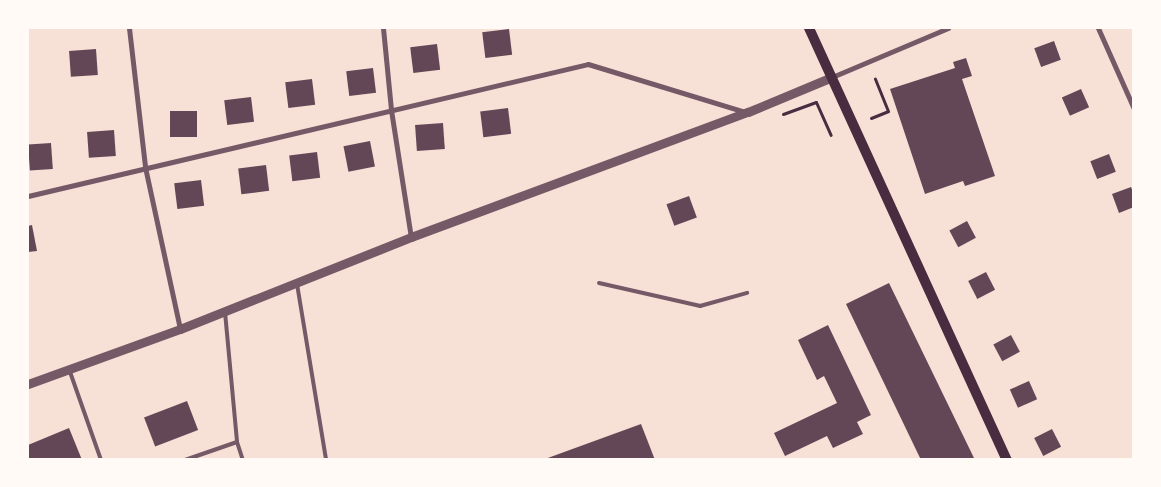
<!DOCTYPE html>
<style>
body{margin:0}
#map{position:relative;width:1161px;height:487px;overflow:hidden;background:#f7e1d7;font-family:Spectral,serif}
div>[style]{position:absolute}
.building>*{inset:0;background:#644757;transform-origin:0 0}
.path>*{height:3px;margin:-1.5px;padding:0 1.5px;transform-origin:1.5px;border-radius:1.5px;background:#4a2c40}
.service>*{height:4px;margin:-2px;padding:0 2px;transform-origin:2px;border-radius:2px;background:#755966}
.minor>*{height:5px;margin:-2.5px;padding:0 2.5px;transform-origin:2.5px;border-radius:2.5px;background:#755966}
.tertiary>*{height:9px;margin:-4.5px;padding:0 4.5px;transform-origin:4.5px;border-radius:4.5px;background:#755966}
.secondary>*{height:10px;margin:-5px;padding:0 5px;transform-origin:5px;border-radius:5px;background:#4a2c40}
span{translate:-50% -50%;white-space:nowrap;text-align:center;line-height:1.15;-webkit-text-stroke:5px #fffaf5;paint-order:stroke}
.frame{position:absolute;inset:0;border:29px solid #fffaf5;pointer-events:none}
</style>
<div id="map">
<div class="building">
<div style="left:509px;top:29px;width:26px;height:27px;rotate:83deg"></div>
<div style="left:1054px;top:41px;width:20px;height:21px;rotate:70deg"></div>
<div style="left:437px;top:44px;width:26px;height:27px;rotate:83deg"></div>
<div style="left:96px;top:49px;width:26px;height:27px;rotate:86deg"></div>
<div style="clip-path:polygon(966px 58px,972px 76px,962px 79px,995px 176px,965px 186px,963px 181px,925px 194px,890px 89px,955px 68px,953px 62px)"></div>
<div style="left:373px;top:68px;width:25px;height:27px;rotate:83deg"></div>
<div style="left:312px;top:79px;width:26px;height:27px;rotate:83deg"></div>
<div style="left:1081px;top:89px;width:20px;height:21px;rotate:66deg"></div>
<div style="left:251px;top:97px;width:25px;height:27px;rotate:83deg"></div>
<div style="left:508px;top:108px;width:26px;height:28px;rotate:83deg"></div>
<div style="left:170px;top:111px;width:27px;height:26px"></div>
<div style="left:443px;top:123px;width:26px;height:28px;rotate:86deg"></div>
<div style="left:114px;top:130px;width:26px;height:27px;rotate:86deg"></div>
<div style="left:370px;top:141px;width:26px;height:27px;rotate:79deg"></div>
<div style="left:51px;top:143px;width:26px;height:23px;rotate:86deg"></div>
<div style="left:317px;top:152px;width:26px;height:28px;rotate:83deg"></div>
<div style="left:1109px;top:154px;width:19px;height:20px;rotate:69deg"></div>
<div style="left:266px;top:165px;width:26px;height:28px;rotate:83deg"></div>
<div style="left:201px;top:180px;width:26px;height:27px;rotate:83deg"></div>
<div style="clip-path:polygon(1131px 187px,1134px 194px,1134px 207px,1119px 213px,1112px 194px)"></div>
<div style="left:689px;top:196px;width:23px;height:24px;rotate:70deg"></div>
<div style="left:967px;top:221px;width:19px;height:20px;rotate:62deg"></div>
<div style="clip-path:polygon(32px 225px,37px 251px,28px 252px,28px 226px)"></div>
<div style="left:986px;top:272px;width:20px;height:20px;rotate:63deg"></div>
<div style="clip-path:polygon(889px 283px,974px 458px,972px 460px,921px 460px,846px 304px)"></div>
<div style="clip-path:polygon(828px 325px,871px 415px,857px 422px,863px 434px,833px 448px,827px 436px,785px 456px,774px 433px,837px 403px,824px 376px,817px 380px,798px 340px)"></div>
<div style="left:1011px;top:335px;width:19px;height:20px;rotate:62deg"></div>
<div style="left:1029px;top:381px;width:20px;height:21px;rotate:66deg"></div>
<div style="left:187px;top:401px;width:31px;height:46px;rotate:69deg"></div>
<div style="clip-path:polygon(641px 424px,655px 460px,545px 460px,545px 459px)"></div>
<div style="clip-path:polygon(69px 428px,82px 460px,28px 460px,28px 445px)"></div>
<div style="left:1052px;top:429px;width:20px;height:20px;rotate:63deg"></div>
</div>
<div class="path">
<div style="left:783px;top:114px;width:35px;rotate:-20deg"></div>
<div style="left:816px;top:102px;width:36px;rotate:66deg"></div>
<div style="left:871px;top:118px;width:18px;rotate:-22deg"></div>
<div style="left:888px;top:111px;width:35px;rotate:-112deg"></div>
</div>
<div class="service">
<div style="left:599px;top:283px;width:104px;rotate:12.8deg"></div>
<div style="left:700px;top:306px;width:49px;rotate:-15.5deg"></div>
<div style="left:297px;top:284px;width:178px;rotate:80.6deg"></div>
<div style="left:225px;top:312px;width:131px;rotate:84.7deg"></div>
<div style="left:237px;top:442px;width:19px;rotate:72deg"></div>
<div style="left:69px;top:369px;width:96px;rotate:70.6deg"></div>
<div style="left:185px;top:460px;width:55px;rotate:-19.1deg"></div>
</div>
<div class="minor">
<div style="left:129px;top:28px;width:140px;rotate:83.4deg"></div>
<div style="left:145px;top:167px;width:166px;rotate:77.8deg"></div>
<div style="left:383px;top:28px;width:82px;rotate:84.4deg"></div>
<div style="left:391px;top:110px;width:129px;rotate:81.1deg"></div>
<div style="left:1098px;top:28px;width:89px;rotate:66deg"></div>
<div style="left:832px;top:77px;width:126px;rotate:-22.9deg"></div>
<div style="left:28px;top:196px;width:575px;rotate:-13.26deg"></div>
<div style="left:588px;top:64px;width:164px;rotate:17deg"></div>
</div>
<div class="tertiary">
<div style="left:28px;top:384px;width:162px;rotate:-19.9deg"></div>
<div style="left:180px;top:329px;width:249px;rotate:-21.7deg"></div>
<div style="left:411px;top:237px;width:359px;rotate:-20.4deg"></div>
<div style="left:748px;top:112px;width:91px;rotate:-22.6deg"></div>
</div>
<div class="secondary">
<div style="left:809px;top:28px;width:475px;rotate:65.4deg"></div>
</div>
<div class="frame"></div>
</div>
